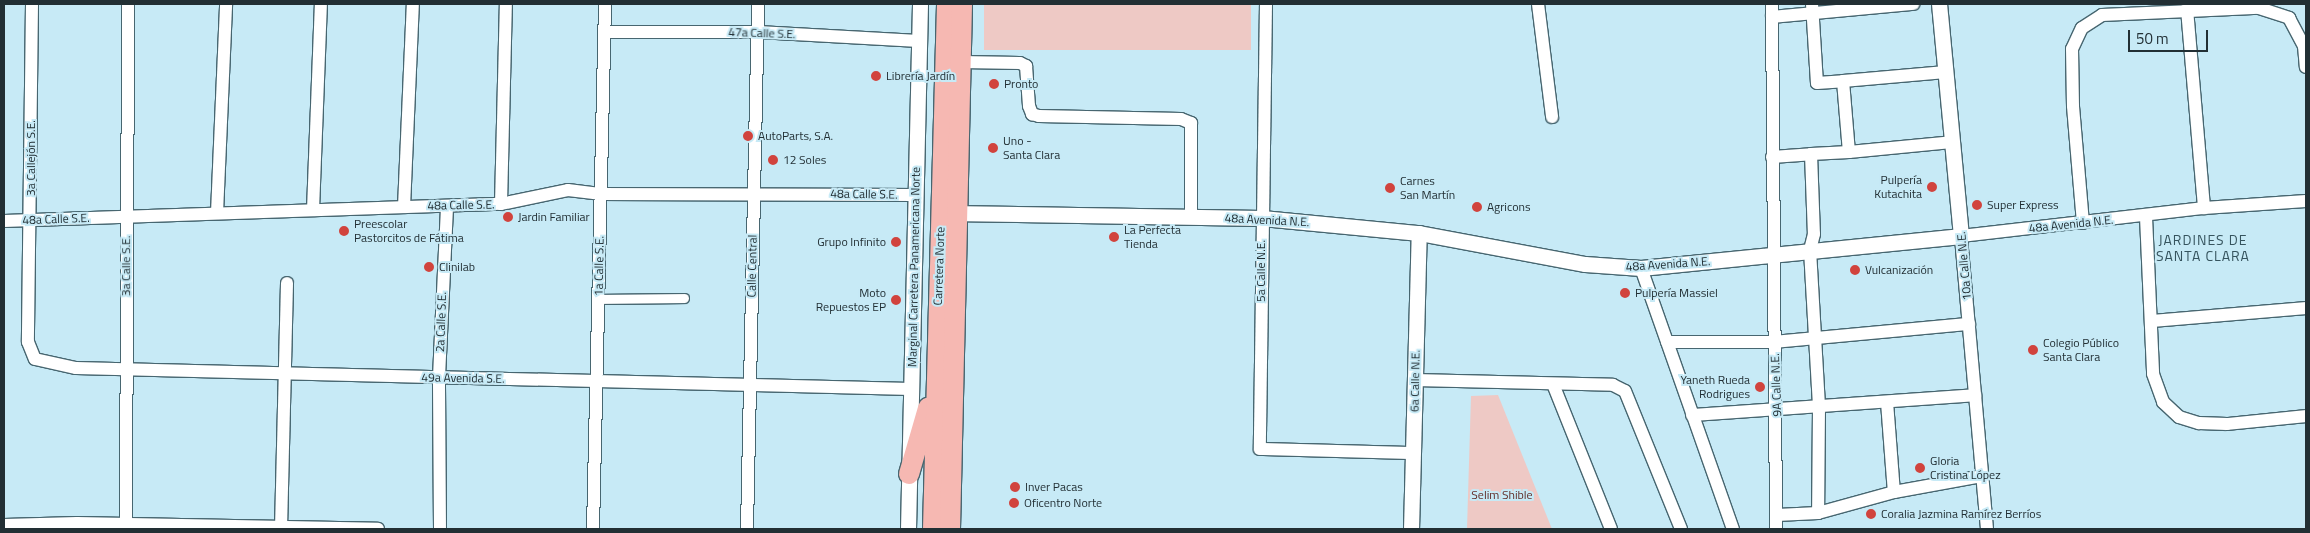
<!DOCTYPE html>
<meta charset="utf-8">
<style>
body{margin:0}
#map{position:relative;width:2310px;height:533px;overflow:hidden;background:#c7eaf6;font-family:"Titillium Web",sans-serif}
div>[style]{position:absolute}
.green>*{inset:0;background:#eec9c5;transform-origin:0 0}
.roads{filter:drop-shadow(1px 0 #476670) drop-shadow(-1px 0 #476670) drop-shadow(0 1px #476670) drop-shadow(0 -1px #476670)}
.pedestrian>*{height:9px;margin:-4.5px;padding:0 4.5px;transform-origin:4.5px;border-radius:4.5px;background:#fff}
.minor>*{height:12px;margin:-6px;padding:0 6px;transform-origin:6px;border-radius:6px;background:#fff}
.tertiary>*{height:15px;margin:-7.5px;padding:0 7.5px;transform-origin:7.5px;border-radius:7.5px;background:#fff}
.trunk>*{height:20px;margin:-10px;padding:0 10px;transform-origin:10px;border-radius:10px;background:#f6b8b2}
.dots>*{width:14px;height:14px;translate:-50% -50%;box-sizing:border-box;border:2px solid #c7eaf6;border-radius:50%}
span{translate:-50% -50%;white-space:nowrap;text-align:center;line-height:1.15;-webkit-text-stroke:4px #c7eaf6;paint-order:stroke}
.street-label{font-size:12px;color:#222f34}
.poi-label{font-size:12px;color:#222f34}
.left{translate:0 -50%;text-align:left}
.right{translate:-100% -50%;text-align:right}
.park-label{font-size:12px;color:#612a25}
.neighbourhood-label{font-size:14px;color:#36545e;letter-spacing:1px}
.frame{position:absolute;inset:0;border:5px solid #222f34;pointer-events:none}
.scale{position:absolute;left:2128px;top:30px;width:80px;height:22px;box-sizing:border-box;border:2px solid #222f34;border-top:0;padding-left:6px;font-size:15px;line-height:18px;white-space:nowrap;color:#222f34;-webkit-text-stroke:4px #c7eaf6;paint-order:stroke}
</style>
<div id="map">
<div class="green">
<div style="left:984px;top:4px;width:267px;height:46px"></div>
<div style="clip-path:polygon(1498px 395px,1552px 529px,1467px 529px,1471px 396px)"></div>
</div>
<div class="roads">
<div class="pedestrian">
<div style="left:598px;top:299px;width:86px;rotate:-0.7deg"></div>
</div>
<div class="minor">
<div style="left:32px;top:4px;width:338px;rotate:90.7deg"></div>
<div style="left:28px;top:342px;width:18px;rotate:68deg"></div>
<div style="left:35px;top:359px;width:42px;rotate:12.4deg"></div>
<div style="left:76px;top:368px;width:835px;rotate:1.44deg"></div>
<div style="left:1266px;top:4px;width:445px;rotate:90.8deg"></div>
<div style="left:1260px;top:449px;width:153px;rotate:1.5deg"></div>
<div style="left:1538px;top:4px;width:114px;rotate:82.9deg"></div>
<div style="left:1772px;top:4px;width:525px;rotate:89.56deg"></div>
<div style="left:1812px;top:4px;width:79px;rotate:86.4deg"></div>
<div style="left:1817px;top:83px;width:26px;rotate:-4deg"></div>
<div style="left:1843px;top:81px;width:71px;rotate:85.2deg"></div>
<div style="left:1849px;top:152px;width:38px;rotate:177deg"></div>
<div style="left:1811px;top:154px;width:80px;rotate:87.9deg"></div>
<div style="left:1814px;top:234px;width:16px;rotate:104deg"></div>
<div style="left:1810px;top:250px;width:158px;rotate:86.7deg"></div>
<div style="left:1819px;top:408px;width:105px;rotate:90.5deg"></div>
<div style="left:2187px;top:9px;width:200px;rotate:85.1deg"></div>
<div style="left:1772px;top:17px;width:142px;rotate:-5.3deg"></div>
<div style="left:605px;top:32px;width:153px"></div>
<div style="left:758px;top:32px;width:161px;rotate:3.2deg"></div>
<div style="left:961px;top:62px;width:59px;rotate:1deg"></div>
<div style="left:1020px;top:63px;width:7px;rotate:27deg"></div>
<div style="left:1026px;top:66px;width:40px;rotate:85.7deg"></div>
<div style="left:1029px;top:106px;width:9px;rotate:69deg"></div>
<div style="left:1032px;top:114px;width:7px;rotate:16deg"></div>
<div style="left:1039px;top:116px;width:142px;rotate:1.2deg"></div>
<div style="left:1181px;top:119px;width:11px;rotate:22deg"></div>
<div style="left:1191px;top:123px;width:94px;rotate:90deg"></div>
<div style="left:1843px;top:81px;width:103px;rotate:-5deg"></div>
<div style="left:1849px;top:152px;width:103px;rotate:-5.5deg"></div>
<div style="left:1772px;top:157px;width:39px;rotate:-4deg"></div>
<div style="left:501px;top:204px;width:200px;rotate:-88.6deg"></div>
<div style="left:404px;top:207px;width:203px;rotate:-87.5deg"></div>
<div style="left:313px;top:210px;width:206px;rotate:-87.8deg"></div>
<div style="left:217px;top:213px;width:209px;rotate:-87.5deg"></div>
<div style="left:2146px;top:217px;width:157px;rotate:87.4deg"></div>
<div style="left:2153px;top:374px;width:30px;rotate:70deg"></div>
<div style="left:2163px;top:402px;width:22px;rotate:43deg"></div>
<div style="left:2179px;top:417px;width:21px;rotate:17deg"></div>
<div style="left:2199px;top:423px;width:28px;rotate:2deg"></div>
<div style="left:2227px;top:424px;width:79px;rotate:-5.8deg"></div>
<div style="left:4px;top:221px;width:497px;rotate:-2deg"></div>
<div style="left:501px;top:204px;width:68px;rotate:-11.8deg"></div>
<div style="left:568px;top:190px;width:32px;rotate:7deg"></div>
<div style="left:600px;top:194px;width:317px;rotate:0.2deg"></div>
<div style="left:2083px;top:223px;width:117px;rotate:-94.9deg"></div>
<div style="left:2073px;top:106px;width:57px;rotate:-91deg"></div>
<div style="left:2072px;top:49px;width:23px;rotate:-65deg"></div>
<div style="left:2082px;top:28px;width:24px;rotate:-33deg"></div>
<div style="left:2102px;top:15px;width:157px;rotate:-2.6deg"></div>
<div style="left:2259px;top:8px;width:32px;rotate:18deg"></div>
<div style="left:2289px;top:18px;width:32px;rotate:62deg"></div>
<div style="left:2304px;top:46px;width:21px;rotate:85deg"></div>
<div style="left:1641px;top:268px;width:277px;rotate:70.6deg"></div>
<div style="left:2152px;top:321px;width:155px;rotate:-4.8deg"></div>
<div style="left:1667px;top:342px;width:107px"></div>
<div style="left:1774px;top:342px;width:196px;rotate:-5.3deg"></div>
<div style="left:1415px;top:380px;width:198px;rotate:1.4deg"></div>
<div style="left:1613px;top:385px;width:13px;rotate:27deg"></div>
<div style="left:1625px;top:391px;width:149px;rotate:67.9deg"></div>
<div style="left:1553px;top:384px;width:156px;rotate:68.2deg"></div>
<div style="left:1887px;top:402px;width:90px;rotate:85.6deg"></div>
<div style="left:1692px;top:415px;width:284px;rotate:-4deg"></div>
<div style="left:1777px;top:515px;width:41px;rotate:-2.8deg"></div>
<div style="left:1818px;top:513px;width:79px;rotate:-15.4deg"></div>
<div style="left:1894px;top:492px;width:89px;rotate:-10.3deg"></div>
<div style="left:4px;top:525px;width:73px;rotate:-1.6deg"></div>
<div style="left:77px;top:523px;width:301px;rotate:1.1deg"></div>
<div style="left:126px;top:529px;width:525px;rotate:-89.78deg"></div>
<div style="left:281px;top:529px;width:246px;rotate:-88.6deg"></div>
<div style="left:440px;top:529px;width:152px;rotate:-90.4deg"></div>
<div style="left:439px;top:377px;width:171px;rotate:-87.3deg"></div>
<div style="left:593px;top:529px;width:525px;rotate:-88.69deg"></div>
<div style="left:747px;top:529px;width:525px;rotate:-88.8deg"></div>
<div style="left:1987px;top:529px;width:294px;rotate:-95.1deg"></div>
<div style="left:1961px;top:236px;width:245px;rotate:-6.6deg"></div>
<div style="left:2204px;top:208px;width:102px;rotate:-3.9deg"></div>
</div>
<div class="tertiary">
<div style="left:948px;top:213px;width:314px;rotate:0.9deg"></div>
<div style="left:1262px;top:218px;width:158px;rotate:5.5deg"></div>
<div style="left:1419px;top:233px;width:169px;rotate:10.6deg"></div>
<div style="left:1585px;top:264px;width:56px;rotate:4.1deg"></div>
<div style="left:1641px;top:268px;width:322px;rotate:-5.7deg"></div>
<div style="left:1961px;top:236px;width:233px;rotate:-95.4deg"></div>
<div style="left:908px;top:529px;width:525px;rotate:-88.69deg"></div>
<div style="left:1411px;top:529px;width:296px;rotate:-88.5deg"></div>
</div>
<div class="trunk">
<div style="left:909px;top:474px;width:69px;rotate:-73.9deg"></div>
<div style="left:933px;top:529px;width:525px;rotate:-88.47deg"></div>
<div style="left:950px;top:529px;width:525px;rotate:-88.69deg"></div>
</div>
</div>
<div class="dots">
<div style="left:876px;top:76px;background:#d1433d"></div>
<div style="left:994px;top:84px;background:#d1433d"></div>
<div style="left:748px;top:136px;background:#d1433d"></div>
<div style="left:993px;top:148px;background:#d1433d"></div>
<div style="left:773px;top:160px;background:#d1433d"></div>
<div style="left:1932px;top:187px;background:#d1433d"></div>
<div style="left:1390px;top:188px;background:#d1433d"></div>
<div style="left:1977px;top:205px;background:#d1433d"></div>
<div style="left:1477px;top:207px;background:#d1433d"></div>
<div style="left:508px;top:217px;background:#d1433d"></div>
<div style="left:344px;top:231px;background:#d1433d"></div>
<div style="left:1114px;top:237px;background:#d1433d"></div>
<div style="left:896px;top:242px;background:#d1433d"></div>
<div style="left:429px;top:267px;background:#d1433d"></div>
<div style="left:1855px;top:270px;background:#d1433d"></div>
<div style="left:1625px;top:293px;background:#d1433d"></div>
<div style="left:896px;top:300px;background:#d1433d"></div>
<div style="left:2033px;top:350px;background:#d1433d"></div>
<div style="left:1760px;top:387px;background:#d1433d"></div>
<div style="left:1920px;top:468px;background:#d1433d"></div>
<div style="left:1015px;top:487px;background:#d1433d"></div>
<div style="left:1014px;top:503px;background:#d1433d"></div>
<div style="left:1871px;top:514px;background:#d1433d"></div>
</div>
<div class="street-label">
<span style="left:762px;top:33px;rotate:2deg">47a Calle S.E.</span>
<span style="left:31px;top:158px;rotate:-90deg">3a Callejón S.E.</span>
<span style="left:864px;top:194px;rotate:1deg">48a Calle S.E.</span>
<span style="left:461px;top:205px;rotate:-1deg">48a Calle S.E.</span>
<span style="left:56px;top:219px;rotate:-2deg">48a Calle S.E.</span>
<span style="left:1267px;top:220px;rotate:3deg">48a Avenida N.E.</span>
<span style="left:2071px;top:224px;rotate:-6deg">48a Avenida N.E.</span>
<span style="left:1668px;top:264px;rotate:-4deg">48a Avenida N.E.</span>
<span style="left:126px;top:266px;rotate:-90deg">3a Calle S.E.</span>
<span style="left:599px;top:266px;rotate:-89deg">1a Calle S.E.</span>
<span style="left:752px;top:266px;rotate:-89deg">Calle Central</span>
<span style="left:939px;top:266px;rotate:-88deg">Carretera Norte</span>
<span style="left:1964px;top:266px;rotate:-95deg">10a Calle N.E.</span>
<span style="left:914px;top:267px;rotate:-89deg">Marginal Carretera Panamericana Norte</span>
<span style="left:1261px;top:271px;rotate:-90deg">5a Calle N.E.</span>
<span style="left:441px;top:322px;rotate:-88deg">2a Calle S.E.</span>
<span style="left:463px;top:378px;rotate:1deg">49a Avenida S.E.</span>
<span style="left:1415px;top:381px;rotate:-89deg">6a Calle N.E.</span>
<span style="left:1776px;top:385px;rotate:-92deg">9A Calle N.E.</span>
</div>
<div class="poi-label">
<span class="left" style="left:886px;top:76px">Librería Jardín</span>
<span class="left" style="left:1004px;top:84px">Pronto</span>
<span class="left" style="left:758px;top:136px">AutoParts, S.A.</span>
<span class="left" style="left:1003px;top:148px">Uno -<br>Santa Clara</span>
<span class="left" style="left:783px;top:160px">12 Soles</span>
<span class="right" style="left:1922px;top:187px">Pulpería<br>Kutachita</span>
<span class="left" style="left:1400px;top:188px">Carnes<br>San Martín</span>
<span class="left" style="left:1987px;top:205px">Super Express</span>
<span class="left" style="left:1487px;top:207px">Agricons</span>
<span class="left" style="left:518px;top:217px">Jardin Familiar</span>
<span class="left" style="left:354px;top:231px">Preescolar<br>Pastorcitos de Fátima</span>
<span class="left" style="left:1124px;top:237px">La Perfecta<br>Tienda</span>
<span class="right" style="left:886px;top:242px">Grupo Infinito</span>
<span class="left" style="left:439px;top:267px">Clinilab</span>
<span class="left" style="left:1865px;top:270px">Vulcanización</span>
<span class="right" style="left:886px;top:300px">Moto<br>Repuestos EP</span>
<span class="left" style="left:1635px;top:293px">Pulpería Massiel</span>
<span class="left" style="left:2043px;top:350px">Colegio Público<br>Santa Clara</span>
<span class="right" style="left:1750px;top:387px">Yaneth Rueda<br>Rodrigues</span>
<span class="left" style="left:1930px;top:468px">Gloria<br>Cristina López</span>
<span class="left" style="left:1025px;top:487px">Inver Pacas</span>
<span class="left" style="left:1024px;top:503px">Oficentro Norte</span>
<span class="left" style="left:1881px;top:514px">Coralia Jazmina Ramírez Berríos</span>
</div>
<div class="park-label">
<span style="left:1502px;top:495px">Selim Shible</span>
</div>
<div class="neighbourhood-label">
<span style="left:2203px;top:248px">JARDINES DE<br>SANTA CLARA</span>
</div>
<div class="frame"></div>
<div class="scale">50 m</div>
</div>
